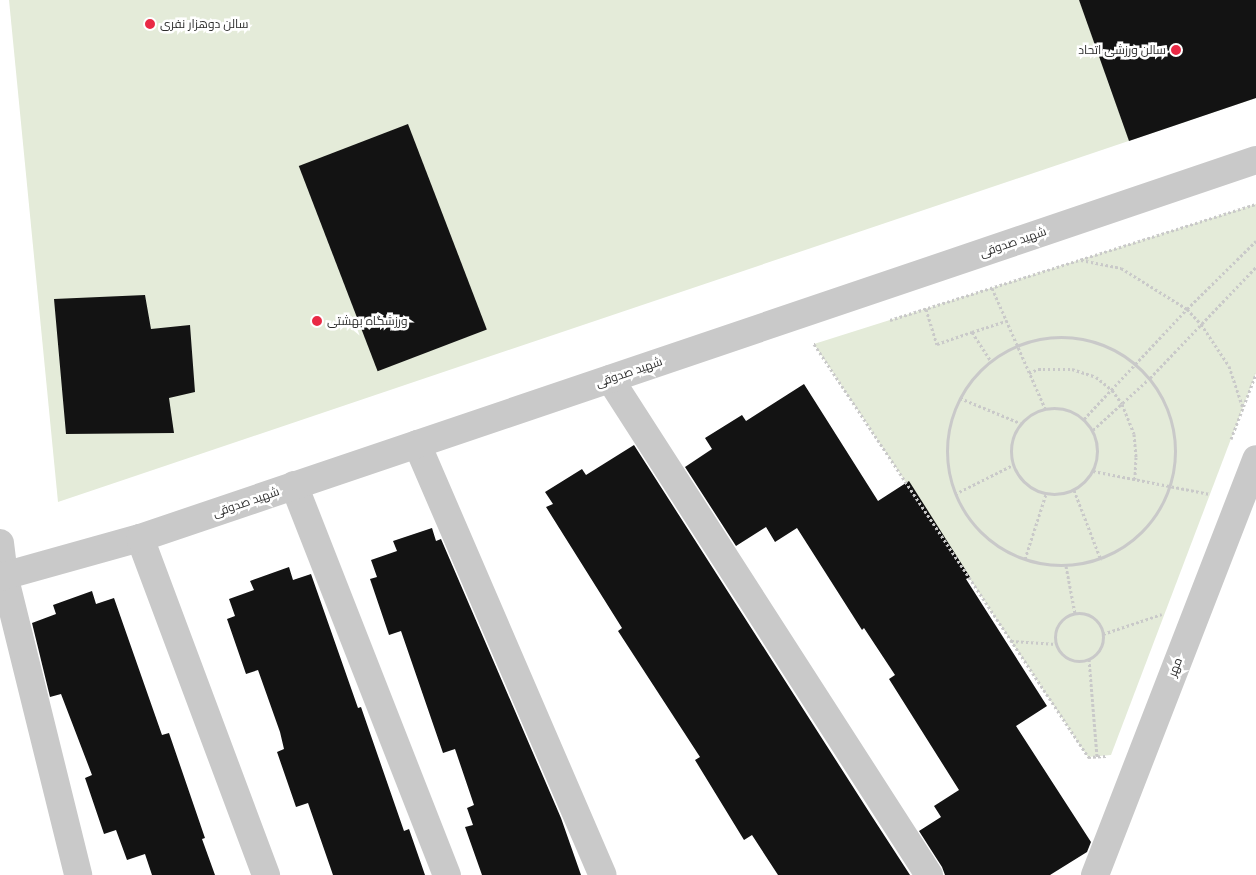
<!DOCTYPE html>
<meta charset="utf-8">
<style>
body{margin:0}
#map{position:relative;width:1256px;height:875px;overflow:hidden;background:#fff;font-family:Mulish,Cairo,sans-serif}
div>[style]{position:absolute}
.green>*{inset:0;background:#e4ebd9}
.building>*{inset:0;background:#131313;transform-origin:0 0}
.path>*{height:3px;margin-top:-1.5px;transform-origin:0;background:repeating-linear-gradient(90deg,#c9c9c9 0 2.5px,transparent 0 5px)}
.path>.ring{margin:-1.5px;padding:0;box-sizing:content-box;background:none;border:3px solid #c9c9c9;border-radius:50%}
.minor>*{height:28px;margin:-14px;padding:0 14px;transform-origin:14px;border-radius:14px;background:#c9c9c9}
.dots>*{width:14px;height:14px;translate:-50% -50%;box-sizing:border-box;border:2px solid #fff;border-radius:50%}
span{translate:-50% -50%;white-space:nowrap;text-align:center;line-height:1.15;-webkit-text-stroke:5px #fff;paint-order:stroke}
.poi-label{font-size:12px;color:#2c2c2c}
.left{translate:0 -50%;text-align:left}
.right{translate:-100% -50%;text-align:right}
.street-label{font-size:12px;color:#2c2c2c}
</style>
<div id="map">
<div class="green">
<div style="clip-path:polygon(9px 0,1256px 0,1256px 98px,58px 502px)"></div>
<div style="clip-path:polygon(1256px 204px,1256px 373px,1111px 755px,1088px 757px,814px 344px)"></div>
</div>
<div class="building">
<div style="clip-path:polygon(1079px 0,1256px 0,1256px 98px,1129px 141px)"></div>
<div style="left:408px;top:124px;width:220px;height:117px;rotate:69deg"></div>
<div style="clip-path:polygon(145px 295px,151px 329px,190px 325px,195px 392px,169px 398px,174px 433px,66px 434px,54px 299px)"></div>
<div style="clip-path:polygon(804px 384px,878px 501px,909px 481px,970px 577px,966px 579px,1047px 706px,1016px 726px,1091px 842px,1087px 852px,1050px 875px,945px 875px,942px 867px,919px 831px,941px 817px,934px 806px,959px 790px,889px 679px,895px 675px,864px 628px,862px 630px,797px 528px,775px 542px,766px 527px,736px 546px,685px 467px,712px 449px,705px 438px,742px 415px,746px 421px)"></div>
<div style="clip-path:polygon(634px 445px,871px 815px,910px 875px,778px 875px,752px 835px,744px 840px,695px 760px,700px 757px,618px 631px,622px 628px,546px 507px,553px 504px,545px 492px,582px 469px,586px 475px)"></div>
<div style="clip-path:polygon(432px 528px,436px 541px,441px 539px,561px 818px,581px 875px,482px 875px,465px 827px,473px 825px,467px 808px,474px 805px,455px 749px,443px 753px,401px 631px,389px 635px,370px 579px,377px 577px,371px 560px,397px 551px,393px 541px)"></div>
<div style="clip-path:polygon(289px 567px,293px 580px,311px 574px,358px 708px,361px 707px,404px 831px,409px 829px,425px 875px,333px 875px,308px 803px,296px 807px,277px 752px,284px 749px,280px 732px,258px 670px,246px 674px,227px 619px,235px 616px,229px 599px,254px 590px,250px 581px)"></div>
<div style="clip-path:polygon(92px 591px,96px 604px,114px 598px,162px 735px,169px 733px,205px 838px,202px 839px,215px 875px,152px 875px,145px 854px,127px 860px,116px 830px,104px 834px,85px 778px,92px 775px,61px 694px,50px 697px,32px 623px,56px 614px,53px 605px)"></div>
</div>
<div class="path">
<div style="left:1081px;top:260px;width:41px;rotate:11.3deg"></div>
<div style="left:1121px;top:268px;width:78px;rotate:31.8deg"></div>
<div style="left:1187px;top:309px;width:21px;rotate:47deg"></div>
<div style="left:1201px;top:324px;width:50px;rotate:56.3deg"></div>
<div style="left:1229px;top:366px;width:44px;rotate:71.6deg"></div>
<div style="left:992px;top:288px;width:131px;rotate:66.2deg"></div>
<div style="left:926px;top:309px;width:37px;rotate:73deg"></div>
<div style="left:937px;top:344px;width:37px;rotate:-19deg"></div>
<div style="left:972px;top:332px;width:33px;rotate:57deg"></div>
<div style="left:890px;top:320px;width:384px;rotate:-17.6deg"></div>
<div style="left:972px;top:332px;width:36px;rotate:-18deg"></div>
<div class="ring" style="left:947px;top:337px;width:225px;height:225px"></div>
<div style="left:815px;top:344px;width:1px;rotate:180deg"></div>
<div style="left:814px;top:344px;width:496px;rotate:56.4deg"></div>
<div style="left:1088px;top:757px;width:18px;rotate:-3deg"></div>
<div style="left:1029px;top:373px;width:10px;rotate:-24deg"></div>
<div style="left:1038px;top:369px;width:34px"></div>
<div style="left:1072px;top:369px;width:25px;rotate:18deg"></div>
<div style="left:1096px;top:377px;width:21px;rotate:39deg"></div>
<div style="left:1112px;top:390px;width:17px;rotate:54deg"></div>
<div style="left:1122px;top:404px;width:32px;rotate:68deg"></div>
<div style="left:1134px;top:434px;width:23px;rotate:85deg"></div>
<div style="left:1136px;top:457px;width:22px;rotate:93deg"></div>
<div style="left:960px;top:398px;width:65px;rotate:22.6deg"></div>
<div class="ring" style="left:1011px;top:408px;width:83px;height:83px"></div>
<div style="left:1084px;top:419px;width:151px;rotate:-46.9deg"></div>
<div style="left:1187px;top:309px;width:97px;rotate:-44.6deg"></div>
<div style="left:1093px;top:430px;width:77px;rotate:-42.4deg"></div>
<div style="left:1150px;top:378px;width:153px;rotate:-46.3deg"></div>
<div style="left:1231px;top:439px;width:70px;rotate:-69deg"></div>
<div style="left:1093px;top:471px;width:119px;rotate:11.1deg"></div>
<div style="left:1074px;top:490px;width:75px;rotate:68.9deg"></div>
<div style="left:955px;top:494px;width:65px;rotate:-26.6deg"></div>
<div style="left:1025px;top:559px;width:68px;rotate:-72.1deg"></div>
<div style="left:1066px;top:566px;width:48px;rotate:79.2deg"></div>
<div class="ring" style="left:1055px;top:613px;width:45px;height:45px"></div>
<div style="left:1103px;top:634px;width:62px;rotate:-18.7deg"></div>
<div style="left:1011px;top:641px;width:45px;rotate:3.8deg"></div>
<div style="left:1089px;top:659px;width:98px;rotate:85.3deg"></div>
</div>
<div class="minor">
<div style="left:610px;top:379px;width:590px;rotate:57.25deg"></div>
<div style="left:417px;top:444px;width:469px;rotate:66.7deg"></div>
<div style="left:294px;top:485px;width:419px;rotate:68.6deg"></div>
<div style="left:140px;top:538px;width:360px;rotate:69.5deg"></div>
<div style="left:0;top:543px;width:32px;rotate:83deg"></div>
<div style="left:4px;top:575px;width:309px;rotate:76.1deg"></div>
<div style="left:0;top:577px;width:145px;rotate:-15.6deg"></div>
<div style="left:140px;top:538px;width:1178px;rotate:-18.71deg"></div>
<div style="left:1095px;top:875px;width:446px;rotate:-68.8deg"></div>
</div>
<div class="dots">
<div style="left:150px;top:24px;background:#e92945"></div>
<div style="left:1176px;top:50px;background:#e92945"></div>
<div style="left:317px;top:321px;background:#e92945"></div>
</div>
<div class="poi-label">
<span class="left" style="left:160px;top:24px">سالن دوهزار نفری</span>
<span class="right" style="left:1166px;top:50px">سالن ورزشی اتحاد</span>
<span class="left" style="left:327px;top:321px">ورزشگاه بهشتی</span>
</div>
<div class="street-label">
<span style="left:1013px;top:242px;rotate:-19deg">شهید صدوقی</span>
<span style="left:629px;top:372px;rotate:-19deg">شهید صدوقی</span>
<span style="left:246px;top:502px;rotate:-19deg">شهید صدوقی</span>
<span style="left:1175px;top:667px;rotate:-69deg">مهر</span>
</div>
</div>
